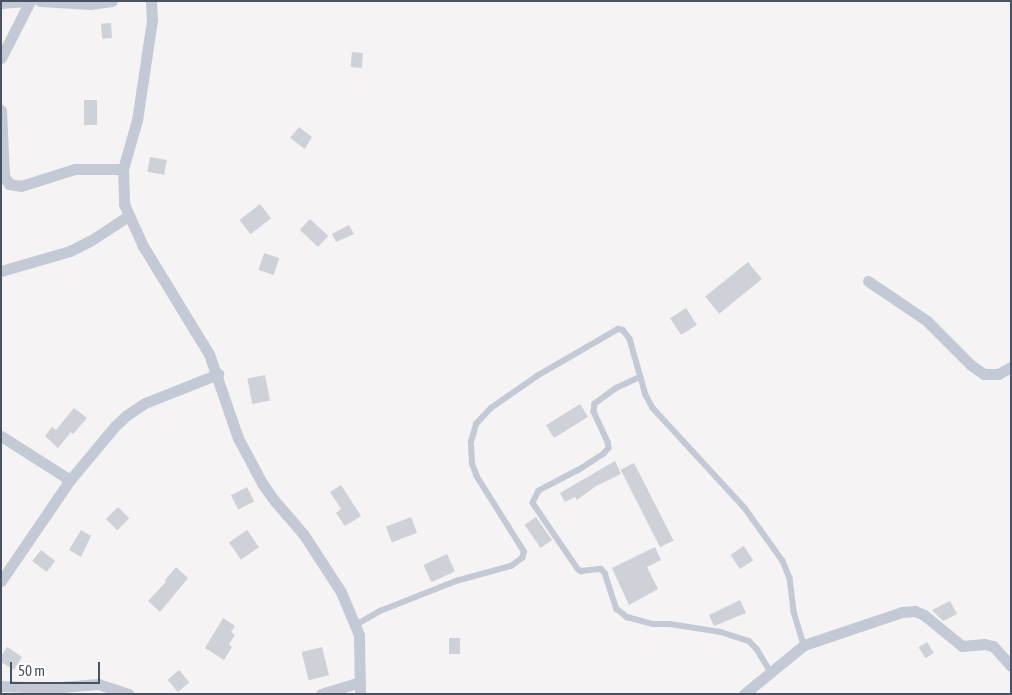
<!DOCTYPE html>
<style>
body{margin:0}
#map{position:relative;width:1012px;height:695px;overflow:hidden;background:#f5f3f3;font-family:"Asap Condensed",sans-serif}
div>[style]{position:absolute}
.building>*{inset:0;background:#ced1d8;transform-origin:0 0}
.lane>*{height:5.5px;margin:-2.75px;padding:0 2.75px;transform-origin:2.75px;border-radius:2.75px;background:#c3cad5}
.street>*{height:11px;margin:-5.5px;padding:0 5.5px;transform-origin:5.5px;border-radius:5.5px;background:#c3cad5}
span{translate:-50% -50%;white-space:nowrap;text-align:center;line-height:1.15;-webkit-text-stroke:4px #fff;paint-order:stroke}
.frame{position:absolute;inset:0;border:2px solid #495262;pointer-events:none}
.scale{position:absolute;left:10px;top:662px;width:90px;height:22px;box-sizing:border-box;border:2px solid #495262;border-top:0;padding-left:6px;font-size:15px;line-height:18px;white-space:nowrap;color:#495262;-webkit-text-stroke:4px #fff;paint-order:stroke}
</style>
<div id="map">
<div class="building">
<div style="left:111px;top:23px;width:15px;height:10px;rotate:86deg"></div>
<div style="left:352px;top:52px;width:11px;height:15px;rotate:5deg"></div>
<div style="left:84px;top:100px;width:13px;height:25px"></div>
<div style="clip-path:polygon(299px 127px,312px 137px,305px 149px,290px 138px)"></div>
<div style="left:150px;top:157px;width:17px;height:15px;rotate:10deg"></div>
<div style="left:260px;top:204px;width:18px;height:26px;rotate:52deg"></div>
<div style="left:310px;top:219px;width:25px;height:15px;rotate:43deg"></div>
<div style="clip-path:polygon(349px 225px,354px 234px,336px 242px,332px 234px)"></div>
<div style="left:264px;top:253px;width:16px;height:18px;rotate:18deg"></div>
<div style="left:748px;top:262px;width:22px;height:55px;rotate:51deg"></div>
<div style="left:686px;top:308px;width:20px;height:19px;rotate:57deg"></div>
<div style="left:265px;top:375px;width:26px;height:18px;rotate:79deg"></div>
<div style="left:580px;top:404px;width:15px;height:40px;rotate:58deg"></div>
<div style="clip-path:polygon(74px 408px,87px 418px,73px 434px,71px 432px,58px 448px,45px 436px,52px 427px,56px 430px)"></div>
<div style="clip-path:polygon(615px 461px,621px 474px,596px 486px,577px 500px,575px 497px,565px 502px,560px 493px)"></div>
<div style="left:634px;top:463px;width:87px;height:15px;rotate:63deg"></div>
<div style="clip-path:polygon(341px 485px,361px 516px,345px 526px,336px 513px,341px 509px,330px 492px)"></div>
<div style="left:247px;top:487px;width:16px;height:18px;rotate:63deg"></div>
<div style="left:118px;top:507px;width:16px;height:17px;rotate:45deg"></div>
<div style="left:411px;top:517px;width:17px;height:27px;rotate:69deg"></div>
<div style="left:536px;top:517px;width:28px;height:14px;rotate:55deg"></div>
<div style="clip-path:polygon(81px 530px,91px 536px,81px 557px,69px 550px)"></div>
<div style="left:247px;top:530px;width:21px;height:22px;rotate:55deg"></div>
<div style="left:744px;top:546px;width:17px;height:16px;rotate:57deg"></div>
<div style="clip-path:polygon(655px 547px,661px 560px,647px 567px,658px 589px,629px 605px,612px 568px)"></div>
<div style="left:41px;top:550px;width:18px;height:14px;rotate:38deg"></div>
<div style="left:447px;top:554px;width:19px;height:26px;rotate:65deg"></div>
<div style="clip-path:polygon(176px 567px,188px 578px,160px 612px,148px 601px,166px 582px,165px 580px)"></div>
<div style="clip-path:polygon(740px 600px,746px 613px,714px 626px,709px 615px)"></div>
<div style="clip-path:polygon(950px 601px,957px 614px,943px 621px,932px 610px)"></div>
<div style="clip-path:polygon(223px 618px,235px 626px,231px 632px,235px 635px,229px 644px,232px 647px,224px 660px,205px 648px)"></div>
<div style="left:449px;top:638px;width:11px;height:16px"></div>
<div style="left:927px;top:642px;width:13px;height:10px;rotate:58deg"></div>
<div style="clip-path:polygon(7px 647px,22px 657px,14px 670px,1px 662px,1px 656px)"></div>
<div style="left:322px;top:647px;width:29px;height:21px;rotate:76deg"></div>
<div style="left:179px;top:670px;width:16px;height:15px;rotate:50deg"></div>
</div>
<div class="lane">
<div style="left:641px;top:377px;width:26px;rotate:155deg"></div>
<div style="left:617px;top:388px;width:27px;rotate:144deg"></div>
<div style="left:595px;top:404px;width:8px;rotate:97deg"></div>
<div style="left:594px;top:412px;width:33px;rotate:65deg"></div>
<div style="left:608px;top:442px;width:6px;rotate:81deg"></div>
<div style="left:609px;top:448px;width:8px;rotate:130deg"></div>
<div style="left:604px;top:454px;width:30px;rotate:147deg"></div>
<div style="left:579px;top:470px;width:45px;rotate:152.3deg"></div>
<div style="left:539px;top:491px;width:13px;rotate:117deg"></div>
<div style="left:533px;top:503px;width:80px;rotate:55.7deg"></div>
<div style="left:578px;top:569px;width:4px;rotate:34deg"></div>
<div style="left:581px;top:571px;width:20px;rotate:-6deg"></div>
<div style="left:601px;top:569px;width:6px;rotate:45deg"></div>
<div style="left:605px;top:573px;width:38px;rotate:72deg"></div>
<div style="left:617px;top:609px;width:13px;rotate:39deg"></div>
<div style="left:627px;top:617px;width:27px;rotate:15deg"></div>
<div style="left:653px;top:624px;width:17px"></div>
<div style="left:670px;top:624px;width:52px;rotate:8.9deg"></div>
<div style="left:721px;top:632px;width:29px;rotate:18deg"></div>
<div style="left:749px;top:641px;width:11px;rotate:45deg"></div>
<div style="left:757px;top:649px;width:26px;rotate:59deg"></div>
<div style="left:356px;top:625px;width:28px;rotate:-30deg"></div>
<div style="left:380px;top:611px;width:82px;rotate:-21.5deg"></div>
<div style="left:456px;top:581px;width:57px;rotate:-15.3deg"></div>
<div style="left:511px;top:566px;width:14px;rotate:-36deg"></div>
<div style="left:522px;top:558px;width:6px;rotate:-72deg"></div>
<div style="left:524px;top:552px;width:89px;rotate:-122.1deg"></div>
<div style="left:477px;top:477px;width:14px;rotate:-111deg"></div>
<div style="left:472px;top:464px;width:22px;rotate:-93deg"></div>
<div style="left:471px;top:442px;width:19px;rotate:-74deg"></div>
<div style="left:476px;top:424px;width:22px;rotate:-47deg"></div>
<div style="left:491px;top:408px;width:56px;rotate:-34.8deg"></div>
<div style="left:537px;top:376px;width:94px;rotate:-30.1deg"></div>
<div style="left:618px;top:329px;width:5px;rotate:11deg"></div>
<div style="left:623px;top:330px;width:11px;rotate:52deg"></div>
<div style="left:630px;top:339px;width:58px;rotate:74.1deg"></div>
<div style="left:646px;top:395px;width:15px;rotate:62deg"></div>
<div style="left:653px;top:408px;width:136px;rotate:47.4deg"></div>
<div style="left:745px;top:508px;width:65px;rotate:54.4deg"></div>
<div style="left:783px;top:561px;width:18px;rotate:68deg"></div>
<div style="left:790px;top:578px;width:34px;rotate:83deg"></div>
<div style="left:794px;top:612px;width:34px;rotate:73deg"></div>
</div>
<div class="street">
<div style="left:40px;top:1px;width:50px;rotate:3.4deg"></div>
<div style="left:90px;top:4px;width:22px;rotate:-8deg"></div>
<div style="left:151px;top:1px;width:19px;rotate:87deg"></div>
<div style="left:152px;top:20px;width:101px;rotate:98.5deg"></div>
<div style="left:137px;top:120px;width:51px;rotate:105.9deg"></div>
<div style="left:123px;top:169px;width:35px;rotate:88deg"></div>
<div style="left:124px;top:204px;width:46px;rotate:65.7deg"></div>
<div style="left:143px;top:246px;width:127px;rotate:58.6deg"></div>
<div style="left:209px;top:354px;width:89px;rotate:71deg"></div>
<div style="left:238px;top:438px;width:51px;rotate:61.9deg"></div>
<div style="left:262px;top:483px;width:21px;rotate:55deg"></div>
<div style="left:274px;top:500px;width:46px;rotate:49.4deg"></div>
<div style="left:304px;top:535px;width:68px;rotate:57deg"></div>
<div style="left:341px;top:592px;width:47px;rotate:67.3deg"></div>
<div style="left:359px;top:635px;width:59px;rotate:89deg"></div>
<div style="left:1px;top:3px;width:21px;rotate:-5deg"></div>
<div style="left:1px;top:58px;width:64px;rotate:-63deg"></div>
<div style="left:1px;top:110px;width:66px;rotate:87.4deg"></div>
<div style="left:4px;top:176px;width:9px;rotate:58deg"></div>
<div style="left:9px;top:184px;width:12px;rotate:9deg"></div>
<div style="left:21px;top:186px;width:57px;rotate:-17.5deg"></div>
<div style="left:75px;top:169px;width:48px"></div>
<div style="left:1px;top:271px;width:72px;rotate:-16.2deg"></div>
<div style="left:70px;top:251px;width:22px;rotate:-27deg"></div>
<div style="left:90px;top:241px;width:45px;rotate:-33.3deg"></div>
<div style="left:868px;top:281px;width:71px;rotate:34.1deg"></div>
<div style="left:927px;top:321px;width:62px;rotate:45deg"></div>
<div style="left:971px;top:365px;width:16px;rotate:35deg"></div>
<div style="left:984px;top:374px;width:14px"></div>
<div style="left:998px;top:374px;width:15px;rotate:-28deg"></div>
<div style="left:1px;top:436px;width:82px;rotate:32.5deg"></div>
<div style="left:1px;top:581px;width:122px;rotate:-55.7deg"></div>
<div style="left:70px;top:480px;width:70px;rotate:-50.2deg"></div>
<div style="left:115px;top:426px;width:16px;rotate:-43deg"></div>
<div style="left:127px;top:415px;width:22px;rotate:-34deg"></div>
<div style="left:145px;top:403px;width:79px;rotate:-21.7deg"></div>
<div style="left:1px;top:686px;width:48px;rotate:2.4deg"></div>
<div style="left:49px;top:688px;width:49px;rotate:-4.7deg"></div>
<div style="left:98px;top:684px;width:32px;rotate:18deg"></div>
<div style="left:321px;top:694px;width:41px;rotate:-17.1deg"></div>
<div style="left:744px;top:694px;width:77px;rotate:-39.2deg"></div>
<div style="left:804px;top:645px;width:103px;rotate:-18.6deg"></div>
<div style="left:902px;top:612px;width:13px;rotate:-4deg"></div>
<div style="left:915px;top:611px;width:10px;rotate:24deg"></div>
<div style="left:924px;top:615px;width:49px;rotate:39.2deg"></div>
<div style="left:962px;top:646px;width:22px;rotate:-5deg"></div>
<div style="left:984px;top:644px;width:9px;rotate:13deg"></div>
<div style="left:993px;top:646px;width:27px;rotate:48deg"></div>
</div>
<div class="frame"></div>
<div class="scale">50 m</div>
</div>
